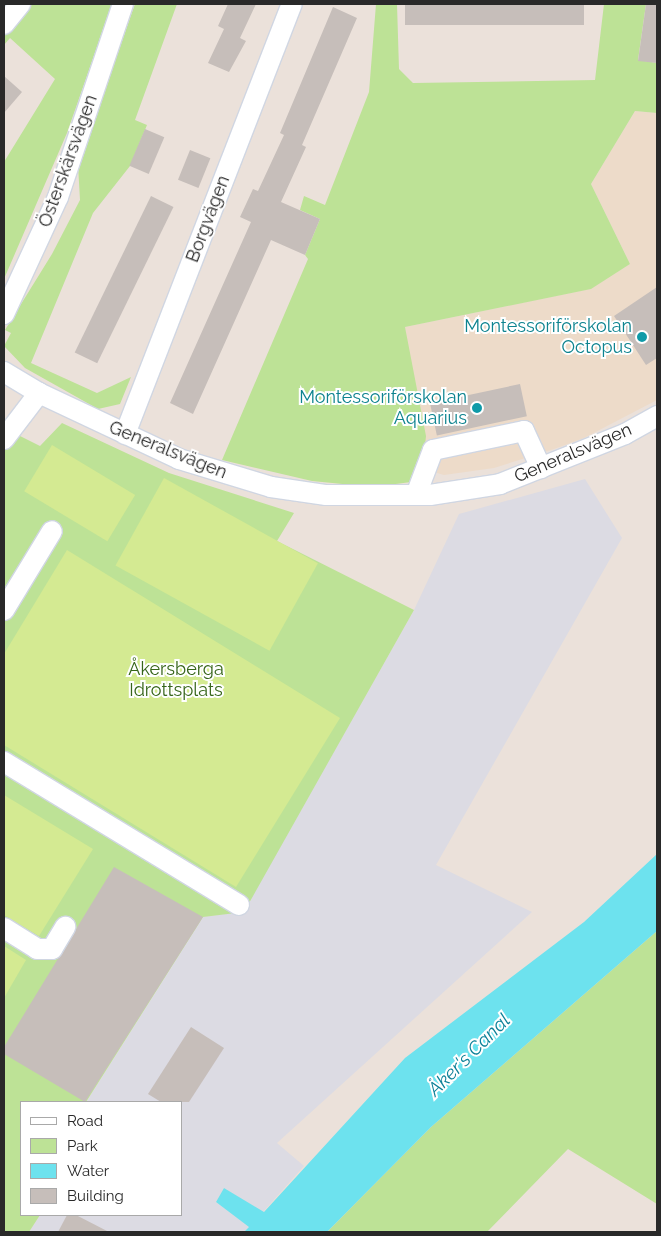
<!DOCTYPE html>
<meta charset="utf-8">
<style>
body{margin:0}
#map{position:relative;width:661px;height:1236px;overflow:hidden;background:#ebe1da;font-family:Raleway,sans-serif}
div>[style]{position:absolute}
.industrial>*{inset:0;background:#dcdbe3}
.education>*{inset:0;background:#eddbc9}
.green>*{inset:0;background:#bde296}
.pitch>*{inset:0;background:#d4ea92;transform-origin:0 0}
.water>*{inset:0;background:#6de2ee}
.building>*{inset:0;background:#c6beba;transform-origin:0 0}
.roads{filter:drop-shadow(1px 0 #d0d6e2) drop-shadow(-1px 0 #d0d6e2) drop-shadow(0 1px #d0d6e2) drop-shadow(0 -1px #d0d6e2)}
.minor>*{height:20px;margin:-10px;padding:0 10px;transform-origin:10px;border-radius:10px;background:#fff}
.dots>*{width:14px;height:14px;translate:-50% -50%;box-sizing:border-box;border:2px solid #fff;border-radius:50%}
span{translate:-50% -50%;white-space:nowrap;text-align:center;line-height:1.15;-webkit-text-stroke:4px #fff;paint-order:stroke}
.street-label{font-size:18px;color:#292929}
.culture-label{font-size:18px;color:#0d838f}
.right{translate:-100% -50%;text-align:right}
.park-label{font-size:18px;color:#366519}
.water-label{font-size:19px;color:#0d8198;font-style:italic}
.frame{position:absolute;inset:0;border:5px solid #292929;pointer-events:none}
.legend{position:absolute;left:20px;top:1101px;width:162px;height:115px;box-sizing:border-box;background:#fff;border:1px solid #a9a9a9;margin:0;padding:6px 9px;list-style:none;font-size:15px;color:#292929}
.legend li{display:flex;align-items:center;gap:10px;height:25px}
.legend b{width:25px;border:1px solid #a9a9a9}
</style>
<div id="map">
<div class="industrial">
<div style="clip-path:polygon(585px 479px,622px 538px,436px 865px,532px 912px,277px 1143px,304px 1166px,263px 1212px,224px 1188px,216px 1202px,250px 1227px,244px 1232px,29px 1232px,40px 1215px,181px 1215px,181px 1102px,86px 1102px,203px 917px,244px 911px,414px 610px,459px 514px)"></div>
</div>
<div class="education">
<div style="clip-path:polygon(635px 111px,657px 113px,657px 400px,584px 438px,554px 449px,494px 468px,444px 475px,437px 473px,423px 464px,405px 327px,590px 289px,630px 264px,591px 184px)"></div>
</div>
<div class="green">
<div style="clip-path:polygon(29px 4px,112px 4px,67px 133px,4px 279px,4px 162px,55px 79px,10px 38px,4px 45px,4px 36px)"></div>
<div style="clip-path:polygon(135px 4px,177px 4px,135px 120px,147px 125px,130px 166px,93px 213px,31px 363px,97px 393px,131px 377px,120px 404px,98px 409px,25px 368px,4px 346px,11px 333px,5px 330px,52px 254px,80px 200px,78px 165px)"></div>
<div style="clip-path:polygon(376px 4px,397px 4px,399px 69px,413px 83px,595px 80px,604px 4px,646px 4px,638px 60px,657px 63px,657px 113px,635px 111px,591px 184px,630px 264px,591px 289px,405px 327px,426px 436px,423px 464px,411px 482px,373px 487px,312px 481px,222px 460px,308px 259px,305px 255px,320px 219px,300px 210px,304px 196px,325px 205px,369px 92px)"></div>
<div style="clip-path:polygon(62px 423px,169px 473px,294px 513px,277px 541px,414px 610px,244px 912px,203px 917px,86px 1102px,21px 1102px,21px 1215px,40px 1215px,29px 1232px,4px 1232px,4px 428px,40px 446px)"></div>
<div style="clip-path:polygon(657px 931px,657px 1204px,568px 1149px,487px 1232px,327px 1232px,431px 1127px)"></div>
</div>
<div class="pitch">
<div style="left:52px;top:445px;width:97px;height:54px;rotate:31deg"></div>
<div style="left:164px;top:478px;width:176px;height:100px;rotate:29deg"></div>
<div style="clip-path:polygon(67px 550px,340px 718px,236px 887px,4px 745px,4px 654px)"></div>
<div style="clip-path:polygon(4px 795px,93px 849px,39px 936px,4px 915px)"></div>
<div style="clip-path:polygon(4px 946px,26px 960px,4px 998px)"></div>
</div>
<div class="water">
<div style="clip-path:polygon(657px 854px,657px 931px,431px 1127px,327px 1232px,244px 1232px,249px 1227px,216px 1202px,224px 1188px,264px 1212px,405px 1058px,584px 922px)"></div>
</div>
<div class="building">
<div style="clip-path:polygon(228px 4px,256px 4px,240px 38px,246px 41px,229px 72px,208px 63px,224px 29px,218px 26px)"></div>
<div style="left:405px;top:4px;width:179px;height:21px"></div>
<div style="clip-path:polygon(646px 4px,657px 4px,657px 63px,638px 61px)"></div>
<div style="clip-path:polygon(333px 7px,357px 18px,302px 145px,306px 147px,281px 202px,320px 219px,305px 255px,271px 240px,193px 414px,170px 403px,251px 222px,240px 217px,253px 189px,258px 191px,284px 135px,280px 133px)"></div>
<div style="clip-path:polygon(4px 76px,22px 92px,4px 113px)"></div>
<div style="left:145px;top:129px;width:21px;height:40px;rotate:23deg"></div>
<div style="left:190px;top:150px;width:22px;height:32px;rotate:22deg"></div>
<div style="left:151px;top:196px;width:25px;height:174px;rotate:26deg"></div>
<div style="clip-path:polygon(657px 287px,657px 358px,646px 365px,614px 316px)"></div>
<div style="left:520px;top:384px;width:33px;height:92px;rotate:78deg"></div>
<div style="clip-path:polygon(114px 867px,203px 917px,85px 1102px,4px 1054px,4px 1047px)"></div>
<div style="clip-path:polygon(191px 1027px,224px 1048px,189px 1102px,161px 1102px,148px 1094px)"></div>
<div style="clip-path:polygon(67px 1215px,76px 1215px,109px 1232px,58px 1232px)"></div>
</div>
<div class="roads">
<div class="minor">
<div style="left:4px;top:24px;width:26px;rotate:-51deg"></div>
<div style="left:4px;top:314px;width:129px;rotate:-65.2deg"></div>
<div style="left:58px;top:197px;width:204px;rotate:-71.4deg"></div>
<div style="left:4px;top:372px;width:41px;rotate:31deg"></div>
<div style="left:39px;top:393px;width:155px;rotate:25.2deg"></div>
<div style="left:179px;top:459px;width:96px;rotate:16.9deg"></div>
<div style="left:271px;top:487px;width:56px;rotate:8.3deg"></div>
<div style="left:326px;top:495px;width:104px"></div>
<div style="left:430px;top:495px;width:71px;rotate:-8.9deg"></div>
<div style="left:500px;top:484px;width:135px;rotate:-21.8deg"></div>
<div style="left:625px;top:434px;width:37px;rotate:-29deg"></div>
<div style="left:125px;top:434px;width:461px;rotate:-68.8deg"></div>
<div style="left:4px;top:439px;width:58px;rotate:-52.7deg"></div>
<div style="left:416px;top:495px;width:48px;rotate:-69.3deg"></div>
<div style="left:433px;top:450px;width:93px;rotate:-11.8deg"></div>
<div style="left:524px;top:431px;width:41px;rotate:65.3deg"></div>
<div style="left:4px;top:610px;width:92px;rotate:-58.7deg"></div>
<div style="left:4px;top:762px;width:275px;rotate:31.3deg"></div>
<div style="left:4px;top:928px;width:39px;rotate:32deg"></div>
<div style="left:37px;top:949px;width:15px"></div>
<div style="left:52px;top:949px;width:26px;rotate:-59deg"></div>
</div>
</div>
<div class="dots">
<div style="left:642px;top:337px;background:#0f9aa8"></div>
<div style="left:477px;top:408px;background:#0f9aa8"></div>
</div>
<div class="street-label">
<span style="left:68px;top:161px;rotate:-70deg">Österskärsvägen</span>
<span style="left:208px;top:219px;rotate:-69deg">Borgvägen</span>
<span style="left:168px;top:450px;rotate:22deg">Generalsvägen</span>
<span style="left:573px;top:453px;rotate:-23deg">Generalsvägen</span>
</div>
<div class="culture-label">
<span class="right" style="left:632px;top:337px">Montessoriförskolan<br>Octopus</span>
<span class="right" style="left:467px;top:408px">Montessoriförskolan<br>Aquarius</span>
</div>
<div class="park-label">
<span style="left:176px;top:680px">Åkersberga<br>Idrottsplats</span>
</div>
<div class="water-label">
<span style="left:469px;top:1055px;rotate:-45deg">Åker's Canal</span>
</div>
<div class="frame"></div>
<ul class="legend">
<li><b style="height:6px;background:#fff"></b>Road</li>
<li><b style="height:14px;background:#bde296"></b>Park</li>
<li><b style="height:14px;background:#6de2ee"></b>Water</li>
<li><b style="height:14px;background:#c6beba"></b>Building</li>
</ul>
</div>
